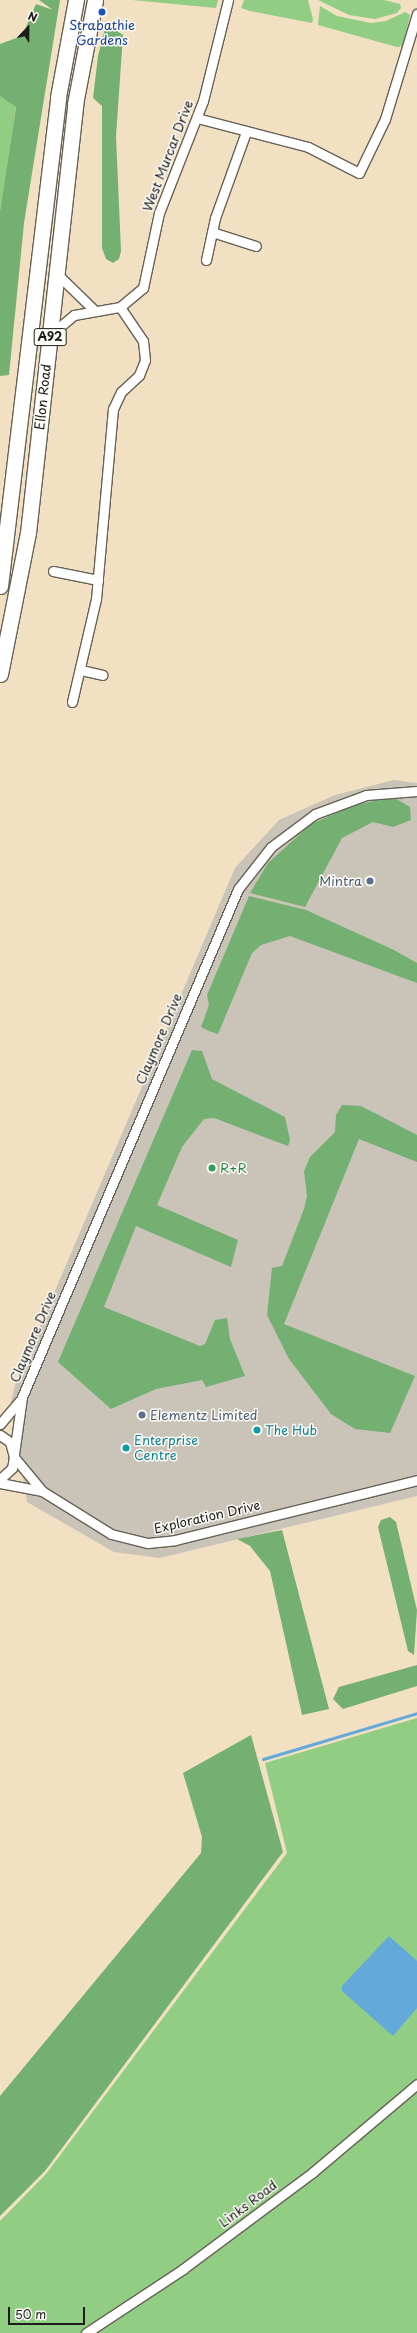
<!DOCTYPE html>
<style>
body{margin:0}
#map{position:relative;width:417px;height:2333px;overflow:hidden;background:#f2e0c3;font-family:"Playpen Sans",sans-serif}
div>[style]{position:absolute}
.industrial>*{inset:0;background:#c9c3b8}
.green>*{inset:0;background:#91cd83}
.forest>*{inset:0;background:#74b071}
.water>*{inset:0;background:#63a9d9}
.stream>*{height:3px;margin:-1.5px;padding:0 1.5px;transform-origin:1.5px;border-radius:1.5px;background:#63a9d9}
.roads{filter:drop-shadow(1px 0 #676156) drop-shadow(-1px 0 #676156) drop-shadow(0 1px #676156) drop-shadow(0 -1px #676156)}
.minor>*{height:9px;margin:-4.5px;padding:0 4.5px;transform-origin:4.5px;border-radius:4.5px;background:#fff}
.primary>*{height:15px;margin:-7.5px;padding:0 7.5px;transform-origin:7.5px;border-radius:7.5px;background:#fff}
.dots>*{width:11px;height:11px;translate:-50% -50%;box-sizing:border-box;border:2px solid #fdfcf7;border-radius:50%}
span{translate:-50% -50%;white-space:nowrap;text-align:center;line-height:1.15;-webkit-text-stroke:3px #fdfcf7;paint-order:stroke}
.shield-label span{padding:1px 3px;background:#fdfcf7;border:1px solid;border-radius:3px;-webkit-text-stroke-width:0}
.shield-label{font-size:12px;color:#1c1c1c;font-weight:700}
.transit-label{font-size:13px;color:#164399}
.street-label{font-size:13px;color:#1c1c1c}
.service-label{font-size:13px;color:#4e5e75}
.right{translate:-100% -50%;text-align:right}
.left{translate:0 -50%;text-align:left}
.leisure-label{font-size:13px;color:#27864d}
.culture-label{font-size:13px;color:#0d838f}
.north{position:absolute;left:8px;top:8px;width:40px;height:40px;-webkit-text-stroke:3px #fdfcf7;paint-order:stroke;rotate:22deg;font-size:11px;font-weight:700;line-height:16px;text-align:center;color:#1c1c1c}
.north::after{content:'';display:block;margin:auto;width:14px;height:18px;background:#1c1c1c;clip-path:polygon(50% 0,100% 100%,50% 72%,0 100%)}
.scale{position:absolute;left:8px;top:2307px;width:77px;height:18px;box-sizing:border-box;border:2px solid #1c1c1c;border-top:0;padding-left:5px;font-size:12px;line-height:14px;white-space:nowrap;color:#1c1c1c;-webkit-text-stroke:3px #fdfcf7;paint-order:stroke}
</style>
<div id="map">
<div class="industrial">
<div style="clip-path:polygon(394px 780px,417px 783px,417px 1496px,160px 1558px,114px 1552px,27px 1502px,11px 1402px,15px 1385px,235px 868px,279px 820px,335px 795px)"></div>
</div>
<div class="green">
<div style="clip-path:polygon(132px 0,218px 0,216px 8px)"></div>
<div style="clip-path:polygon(244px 0,308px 0,313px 19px,312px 23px,250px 11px,241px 8px)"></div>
<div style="clip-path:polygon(318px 0,384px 0,400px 4px,401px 8px,397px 13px,375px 19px,349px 15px)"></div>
<div style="clip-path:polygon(320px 6px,337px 16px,371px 23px,386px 21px,405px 12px,410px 15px,403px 46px,397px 47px,318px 25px)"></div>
<div style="clip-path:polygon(0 96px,16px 106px,0 211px)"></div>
<div style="clip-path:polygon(417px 1718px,417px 2333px,0 2333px,0 2221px,46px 2174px,287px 1853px,265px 1763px)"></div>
</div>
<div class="forest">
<div style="clip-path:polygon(39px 0,60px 0,24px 223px,9px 375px,0 376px,0 211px,16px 107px,0 96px,0 44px,22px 36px,36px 4px,53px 10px)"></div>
<div style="clip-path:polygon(105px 29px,114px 29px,123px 35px,116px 136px,121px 251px,119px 259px,113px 263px,106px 259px,102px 248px,102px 106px,93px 98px,98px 56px)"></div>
<div style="clip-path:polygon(393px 797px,410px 807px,411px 820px,393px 827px,373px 822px,342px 838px,305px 907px,250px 893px,268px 863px,311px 824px,355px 805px)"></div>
<div style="clip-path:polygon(249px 896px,306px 910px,394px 950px,417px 963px,417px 983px,290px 936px,261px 945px,252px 953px,218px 1034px,209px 1031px,201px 1027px,209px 1005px,207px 995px)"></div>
<div style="clip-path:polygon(192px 1050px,202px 1051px,212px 1079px,285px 1117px,290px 1140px,288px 1146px,214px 1118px,204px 1119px,182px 1147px,157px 1205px,238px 1240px,231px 1267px,136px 1226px,104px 1307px,200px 1346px,205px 1344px,215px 1320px,227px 1318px,230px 1339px,245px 1376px,206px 1387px,202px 1380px,156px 1389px,111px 1409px,58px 1362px)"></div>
<div style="clip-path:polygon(342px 1105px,361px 1106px,417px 1135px,417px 1162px,359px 1139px,284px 1324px,415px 1376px,390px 1433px,355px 1429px,331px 1414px,289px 1359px,267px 1315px,272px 1268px,282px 1266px,304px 1209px,307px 1196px,304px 1171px,310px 1157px,335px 1132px,336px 1115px)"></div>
<div style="clip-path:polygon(390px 1517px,396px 1522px,417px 1610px,414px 1655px,408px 1651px,378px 1527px,381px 1520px)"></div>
<div style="clip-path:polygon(282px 1530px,329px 1709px,302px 1715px,270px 1571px,250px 1546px,237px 1539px)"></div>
<div style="clip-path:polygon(417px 1665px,417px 1686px,343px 1709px,333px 1699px,339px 1687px)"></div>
<div style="clip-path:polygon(251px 1735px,283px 1852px,45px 2171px,0 2216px,0 2096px,201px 1853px,202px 1837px,183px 1773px)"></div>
</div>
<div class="water">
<div style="clip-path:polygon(389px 1936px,417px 1961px,417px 2008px,393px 2036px,342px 1991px,342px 1986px)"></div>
</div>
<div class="stream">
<div style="left:263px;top:1759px;width:161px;rotate:-16.6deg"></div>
</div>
<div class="roads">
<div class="minor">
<div style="left:197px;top:118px;width:115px;rotate:14.6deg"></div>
<div style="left:308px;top:147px;width:57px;rotate:27deg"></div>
<div style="left:359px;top:173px;width:60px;rotate:-64.3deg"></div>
<div style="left:385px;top:119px;width:110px;rotate:-73.1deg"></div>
<div style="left:212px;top:232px;width:46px;rotate:17.7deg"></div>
<div style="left:206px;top:260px;width:43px;rotate:-77.9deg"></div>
<div style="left:215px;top:218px;width:91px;rotate:-70.2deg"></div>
<div style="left:56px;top:273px;width:52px;rotate:44.2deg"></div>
<div style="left:50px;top:335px;width:31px;rotate:-40deg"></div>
<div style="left:74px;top:315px;width:47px;rotate:-9.9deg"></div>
<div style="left:120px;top:307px;width:30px;rotate:-40deg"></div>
<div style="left:143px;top:288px;width:77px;rotate:-78deg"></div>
<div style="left:159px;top:213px;width:120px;rotate:-68.6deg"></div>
<div style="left:203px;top:101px;width:104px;rotate:-76.1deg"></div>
<div style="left:53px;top:571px;width:46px;rotate:11.3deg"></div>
<div style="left:81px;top:670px;width:22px;rotate:13deg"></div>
<div style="left:72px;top:702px;width:106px;rotate:-76.9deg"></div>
<div style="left:96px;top:599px;width:191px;rotate:-84.9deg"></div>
<div style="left:113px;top:409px;width:19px;rotate:-65deg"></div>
<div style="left:121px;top:392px;width:25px;rotate:-43deg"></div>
<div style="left:139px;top:375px;width:16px;rotate:-68deg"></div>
<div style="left:145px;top:360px;width:19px;rotate:-96deg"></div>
<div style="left:143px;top:341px;width:41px;rotate:-124.1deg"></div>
<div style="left:0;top:1424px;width:30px;rotate:-50deg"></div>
<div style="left:0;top:1435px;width:12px;rotate:35deg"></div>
<div style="left:10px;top:1442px;width:16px;rotate:75deg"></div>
<div style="left:14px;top:1457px;width:11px;rotate:100deg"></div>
<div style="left:12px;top:1468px;width:16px;rotate:137deg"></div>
<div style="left:14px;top:1454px;width:58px;rotate:-82deg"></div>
<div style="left:22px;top:1397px;width:552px;rotate:-66.96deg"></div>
<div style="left:238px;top:889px;width:53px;rotate:-51.8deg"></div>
<div style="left:271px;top:847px;width:55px;rotate:-36.9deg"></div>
<div style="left:315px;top:814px;width:54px;rotate:-20.4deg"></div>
<div style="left:366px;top:795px;width:51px;rotate:-4.5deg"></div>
<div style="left:14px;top:1457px;width:44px;rotate:50.5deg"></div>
<div style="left:42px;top:1491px;width:81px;rotate:31.9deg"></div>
<div style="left:111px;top:1534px;width:38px;rotate:14deg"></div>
<div style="left:148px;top:1543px;width:27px;rotate:-6deg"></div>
<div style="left:175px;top:1540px;width:249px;rotate:-13.9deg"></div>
<div style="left:0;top:1483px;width:43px;rotate:10.8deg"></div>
<div style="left:86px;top:2333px;width:116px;rotate:-33.4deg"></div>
<div style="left:183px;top:2269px;width:162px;rotate:-36.7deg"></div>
<div style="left:313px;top:2172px;width:136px;rotate:-40.2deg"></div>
</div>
<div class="primary">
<div style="left:0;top:586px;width:492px;rotate:-83.2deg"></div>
<div style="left:58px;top:97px;width:99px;rotate:-79.5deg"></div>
<div style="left:0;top:674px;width:144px;rotate:-78.8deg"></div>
<div style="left:28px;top:533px;width:432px;rotate:-83.7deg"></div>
<div style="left:75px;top:104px;width:106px;rotate:-79.1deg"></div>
</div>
</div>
<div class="dots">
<div style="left:102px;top:12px;background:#1a4fb4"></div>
<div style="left:370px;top:881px;background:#5c6f8a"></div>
<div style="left:212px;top:1168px;background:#2e9e5b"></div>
<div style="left:142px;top:1415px;background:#5c6f8a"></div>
<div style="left:257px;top:1430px;background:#0f9aa8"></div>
<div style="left:126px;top:1448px;background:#0f9aa8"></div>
</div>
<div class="shield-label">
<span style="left:50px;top:337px">A92</span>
</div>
<div class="transit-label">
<span style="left:102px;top:33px">Strabathie<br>Gardens</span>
</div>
<div class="street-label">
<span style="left:168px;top:156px;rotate:-69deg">West Murcar Drive</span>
<span style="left:43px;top:397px;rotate:-84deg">Ellon Road</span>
<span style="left:159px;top:1039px;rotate:-67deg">Claymore Drive</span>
<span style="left:33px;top:1337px;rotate:-67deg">Claymore Drive</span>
<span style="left:207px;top:1517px;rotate:-13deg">Exploration Drive</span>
<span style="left:248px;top:2204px;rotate:-37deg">Links Road</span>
</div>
<div class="service-label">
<span class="right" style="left:362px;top:881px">Mintra</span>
<span class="left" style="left:150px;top:1415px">Elementz Limited</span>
</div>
<div class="leisure-label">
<span class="left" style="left:220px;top:1168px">R+R</span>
</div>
<div class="culture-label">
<span class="left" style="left:265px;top:1430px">The Hub</span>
<span class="left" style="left:134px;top:1448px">Enterprise<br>Centre</span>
</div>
<div class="north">N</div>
<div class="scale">50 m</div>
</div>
